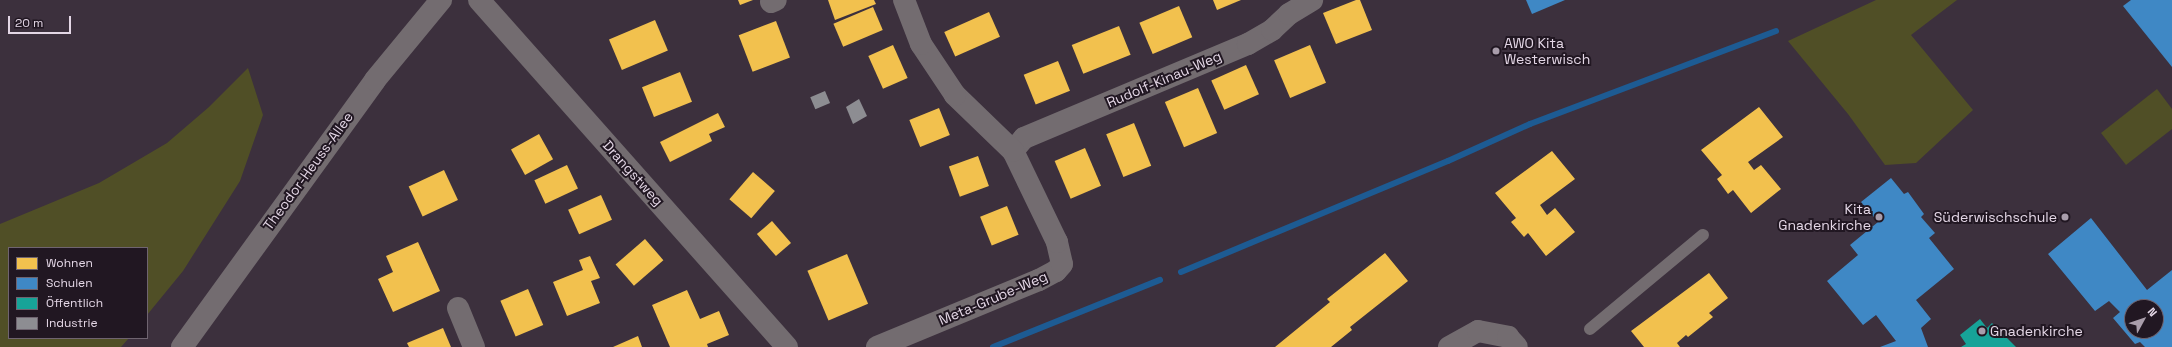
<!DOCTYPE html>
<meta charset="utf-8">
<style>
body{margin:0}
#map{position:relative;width:2172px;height:347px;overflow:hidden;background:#3c303d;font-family:"Space Grotesk",sans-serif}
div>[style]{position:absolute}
.green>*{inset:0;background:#504f26}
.homes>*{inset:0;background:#f2c14e;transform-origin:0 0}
.schools>*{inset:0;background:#3f88c5}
.public>*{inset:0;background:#17a398}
.industry>*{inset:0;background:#8d8d92;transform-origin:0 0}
.stream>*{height:6px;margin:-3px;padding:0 3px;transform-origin:3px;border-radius:3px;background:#1d5b93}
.service>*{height:12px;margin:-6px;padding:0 6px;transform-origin:6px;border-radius:6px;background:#736c70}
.minor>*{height:22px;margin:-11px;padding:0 11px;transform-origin:11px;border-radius:11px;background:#736c70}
.tertiary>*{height:22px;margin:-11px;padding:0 11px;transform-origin:11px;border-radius:11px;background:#736c70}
.dots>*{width:11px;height:11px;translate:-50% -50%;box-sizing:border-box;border:2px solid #211722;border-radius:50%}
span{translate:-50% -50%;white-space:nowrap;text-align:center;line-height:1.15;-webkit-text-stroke:4px #211722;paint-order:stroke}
.poi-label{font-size:14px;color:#e4d7e6}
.left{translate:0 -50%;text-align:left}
.right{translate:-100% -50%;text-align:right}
.street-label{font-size:14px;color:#e4d7e6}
.legend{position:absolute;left:8px;top:247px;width:140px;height:92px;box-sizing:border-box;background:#211722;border:1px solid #6f6470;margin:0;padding:5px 7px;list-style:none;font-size:12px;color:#e4d7e6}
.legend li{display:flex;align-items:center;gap:8px;height:20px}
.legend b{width:20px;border:1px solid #6f6470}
.north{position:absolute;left:2124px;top:299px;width:40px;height:40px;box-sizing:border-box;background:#211722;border:1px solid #6f6470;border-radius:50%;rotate:50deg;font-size:11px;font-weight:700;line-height:16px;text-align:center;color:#e4d7e6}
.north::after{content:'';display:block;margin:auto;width:14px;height:18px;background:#a99dab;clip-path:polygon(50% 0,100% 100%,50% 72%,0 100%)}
.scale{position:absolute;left:8px;top:16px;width:63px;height:18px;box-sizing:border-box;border:2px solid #e4d7e6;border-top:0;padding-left:5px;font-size:12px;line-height:14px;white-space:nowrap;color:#e4d7e6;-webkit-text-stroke:3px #211722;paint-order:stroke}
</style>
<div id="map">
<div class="green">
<div style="clip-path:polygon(1876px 0,1957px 0,1911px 35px,1973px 110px,1916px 163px,1885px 165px,1848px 114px,1788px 41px)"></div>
<div style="clip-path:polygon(248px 68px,263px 115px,240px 181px,183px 271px,147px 315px,147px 248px,9px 248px,9px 338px,129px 338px,121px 347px,0 347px,0 224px,99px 183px,167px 143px,209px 107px)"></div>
<div style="clip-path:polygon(2157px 89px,2172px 109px,2172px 129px,2126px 165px,2101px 133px)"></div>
</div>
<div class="homes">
<div style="clip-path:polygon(738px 0,753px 0,740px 5px)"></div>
<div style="clip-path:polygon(828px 0,874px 0,876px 4px,835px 20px)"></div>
<div style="clip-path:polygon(1213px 0,1241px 0,1217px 10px)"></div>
<div style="clip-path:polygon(1356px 0,1360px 0,1372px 30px,1336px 44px,1323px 13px)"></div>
<div style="left:1179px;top:6px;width:34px;height:43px;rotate:67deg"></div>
<div style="left:873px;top:7px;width:25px;height:43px;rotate:67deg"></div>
<div style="left:989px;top:12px;width:27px;height:49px;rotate:66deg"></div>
<div style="left:655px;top:20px;width:33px;height:50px;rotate:67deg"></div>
<div style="left:776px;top:21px;width:39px;height:40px;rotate:69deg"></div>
<div style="left:1119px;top:26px;width:31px;height:51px;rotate:68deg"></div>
<div style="left:893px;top:45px;width:36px;height:27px;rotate:66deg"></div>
<div style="left:1310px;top:45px;width:41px;height:39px;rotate:67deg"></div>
<div style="left:1058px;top:61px;width:32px;height:37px;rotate:68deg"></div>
<div style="left:1246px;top:65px;width:32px;height:38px;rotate:66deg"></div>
<div style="left:680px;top:72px;width:32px;height:41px;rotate:68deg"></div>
<div style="left:1198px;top:88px;width:49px;height:36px;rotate:67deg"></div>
<div style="clip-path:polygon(1759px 107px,1783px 137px,1748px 162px,1754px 170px,1761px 165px,1781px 189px,1751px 213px,1733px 190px,1728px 194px,1717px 179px,1722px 175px,1701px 150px)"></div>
<div style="left:939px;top:108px;width:29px;height:32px;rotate:68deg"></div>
<div style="clip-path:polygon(718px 113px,725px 127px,709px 134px,712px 141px,670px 162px,660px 142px)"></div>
<div style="left:1134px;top:123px;width:46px;height:30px;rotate:68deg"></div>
<div style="left:539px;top:134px;width:29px;height:32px;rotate:61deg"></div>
<div style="left:1085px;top:148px;width:41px;height:33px;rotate:67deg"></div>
<div style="clip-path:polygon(1552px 151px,1575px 179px,1540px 205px,1547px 215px,1555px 208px,1575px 232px,1546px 256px,1528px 233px,1524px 237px,1511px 222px,1516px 218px,1495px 193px)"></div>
<div style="left:978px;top:156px;width:32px;height:31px;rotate:70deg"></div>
<div style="left:567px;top:165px;width:26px;height:36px;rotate:65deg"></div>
<div style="left:444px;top:170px;width:33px;height:39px;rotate:65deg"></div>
<div style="left:753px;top:172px;width:29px;height:36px;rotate:41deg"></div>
<div style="left:601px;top:195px;width:27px;height:36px;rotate:66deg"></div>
<div style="left:1007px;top:206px;width:31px;height:29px;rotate:68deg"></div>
<div style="left:772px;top:221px;width:29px;height:20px;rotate:49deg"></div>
<div style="left:645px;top:239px;width:28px;height:39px;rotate:49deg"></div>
<div style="clip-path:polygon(418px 242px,440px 291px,393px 312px,378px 279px,393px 272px,386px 256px)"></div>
<div style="clip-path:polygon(1385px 253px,1408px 281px,1350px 327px,1352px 330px,1331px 347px,1275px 347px,1330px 302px,1327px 299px)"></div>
<div style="left:847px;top:254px;width:54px;height:43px;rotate:67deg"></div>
<div style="clip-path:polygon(590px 256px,600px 278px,591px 281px,600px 303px,567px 316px,553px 282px,583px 270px,579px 260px)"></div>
<div style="clip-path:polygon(1709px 273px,1728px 298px,1709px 313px,1713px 317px,1688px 337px,1686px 335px,1677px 343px,1680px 347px,1644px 347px,1631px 331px)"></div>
<div style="left:528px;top:289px;width:39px;height:30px;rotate:67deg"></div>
<div style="clip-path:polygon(687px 290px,700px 319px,719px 311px,729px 335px,707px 344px,708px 347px,670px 347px,652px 305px)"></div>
<div style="clip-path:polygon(443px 328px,451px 347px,409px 347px,407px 343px)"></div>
<div style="clip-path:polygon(638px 336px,642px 347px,613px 347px)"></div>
</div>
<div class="schools">
<div style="clip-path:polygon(1526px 0,1565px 0,1532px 14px)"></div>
<div style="clip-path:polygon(2131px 0,2172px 0,2172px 67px,2123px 6px)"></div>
<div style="clip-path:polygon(1891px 178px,1904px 194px,1908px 192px,1924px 214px,1921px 217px,1935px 233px,1929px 238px,1954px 269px,1916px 300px,1931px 319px,1921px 328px,1928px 347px,1880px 347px,1896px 341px,1876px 315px,1863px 325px,1827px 281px,1858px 255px,1850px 245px,1878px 222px,1861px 202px)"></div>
<div style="clip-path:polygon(evenodd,2091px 218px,2147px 290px,2172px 270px,2172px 347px,2145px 347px,2140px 342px,2135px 344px,2113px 318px,2120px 312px,2109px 301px,2095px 311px,2048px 254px,2091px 218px,2132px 307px,2156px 307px,2156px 331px,2132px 331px,2132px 307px)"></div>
</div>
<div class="public">
<div style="clip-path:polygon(1980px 319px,1987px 328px,1992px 323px,2016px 347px,1961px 347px,1966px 344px,1960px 335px)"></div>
</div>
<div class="industry">
<div style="left:825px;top:91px;width:13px;height:16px;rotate:67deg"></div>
<div style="clip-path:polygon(859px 99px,867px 116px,853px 124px,846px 107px)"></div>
</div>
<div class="stream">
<div style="left:1181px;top:272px;width:289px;rotate:-22.6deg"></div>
<div style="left:1448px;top:161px;width:90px;rotate:-24.3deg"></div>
<div style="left:1530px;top:124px;width:263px;rotate:-20.7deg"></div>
<div style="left:993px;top:347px;width:180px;rotate:-21.9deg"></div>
</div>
<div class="service">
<div style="left:1590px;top:329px;width:147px;rotate:-39.8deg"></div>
</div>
<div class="minor">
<div style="left:479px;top:0;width:464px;rotate:48.4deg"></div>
<div style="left:771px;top:2px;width:5px;rotate:-22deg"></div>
<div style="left:1013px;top:151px;width:17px;rotate:-50deg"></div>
<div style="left:1024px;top:138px;width:243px;rotate:-22.8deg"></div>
<div style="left:1248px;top:44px;width:28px;rotate:-30deg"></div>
<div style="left:1272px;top:30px;width:23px;rotate:-43deg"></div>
<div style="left:1289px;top:14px;width:27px;rotate:-31deg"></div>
<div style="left:458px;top:308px;width:42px;rotate:67.7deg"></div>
<div style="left:877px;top:347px;width:175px;rotate:-22.5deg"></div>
<div style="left:1039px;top:280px;width:19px;rotate:-28deg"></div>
<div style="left:1056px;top:271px;width:9px;rotate:-49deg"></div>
<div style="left:1062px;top:264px;width:23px;rotate:-103deg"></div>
<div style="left:1057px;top:242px;width:101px;rotate:-115.8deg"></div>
<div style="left:1013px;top:151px;width:81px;rotate:-136deg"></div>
<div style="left:955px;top:95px;width:61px;rotate:-123.7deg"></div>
<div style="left:921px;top:44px;width:47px;rotate:-111.1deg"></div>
<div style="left:1449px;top:347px;width:33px;rotate:-29deg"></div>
<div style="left:1478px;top:331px;width:31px;rotate:11deg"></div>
<div style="left:1508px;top:337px;width:13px;rotate:48deg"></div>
</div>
<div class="tertiary">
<div style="left:182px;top:347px;width:329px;rotate:-54.1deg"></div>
<div style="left:375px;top:80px;width:104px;rotate:-50.5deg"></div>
</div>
<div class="dots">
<div style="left:1496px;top:51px;background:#a99dab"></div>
<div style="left:1879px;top:217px;background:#a99dab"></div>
<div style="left:2065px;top:217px;background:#a99dab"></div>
<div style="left:1982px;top:331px;background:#a99dab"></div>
</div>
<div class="poi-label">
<span class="left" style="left:1504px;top:51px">AWO Kita<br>Westerwisch</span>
<span class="right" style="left:1871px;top:217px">Kita<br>Gnadenkirche</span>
<span class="right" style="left:2057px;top:217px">Süderwischschule</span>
<span class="left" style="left:1990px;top:331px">Gnadenkirche</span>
</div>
<div class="street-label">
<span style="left:1164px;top:79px;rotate:-23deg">Rudolf-Kinau-Weg</span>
<span style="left:308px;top:171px;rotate:-54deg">Theodor-Heuss-Allee</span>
<span style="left:633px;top:173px;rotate:48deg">Drangstweg</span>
<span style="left:993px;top:298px;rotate:-23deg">Meta-Grube-Weg</span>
</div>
<ul class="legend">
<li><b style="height:11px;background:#f2c14e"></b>Wohnen</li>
<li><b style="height:11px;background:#3f88c5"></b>Schulen</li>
<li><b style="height:11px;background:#17a398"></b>Öffentlich</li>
<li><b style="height:11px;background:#8d8d92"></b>Industrie</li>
</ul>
<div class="north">N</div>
<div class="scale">20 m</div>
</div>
